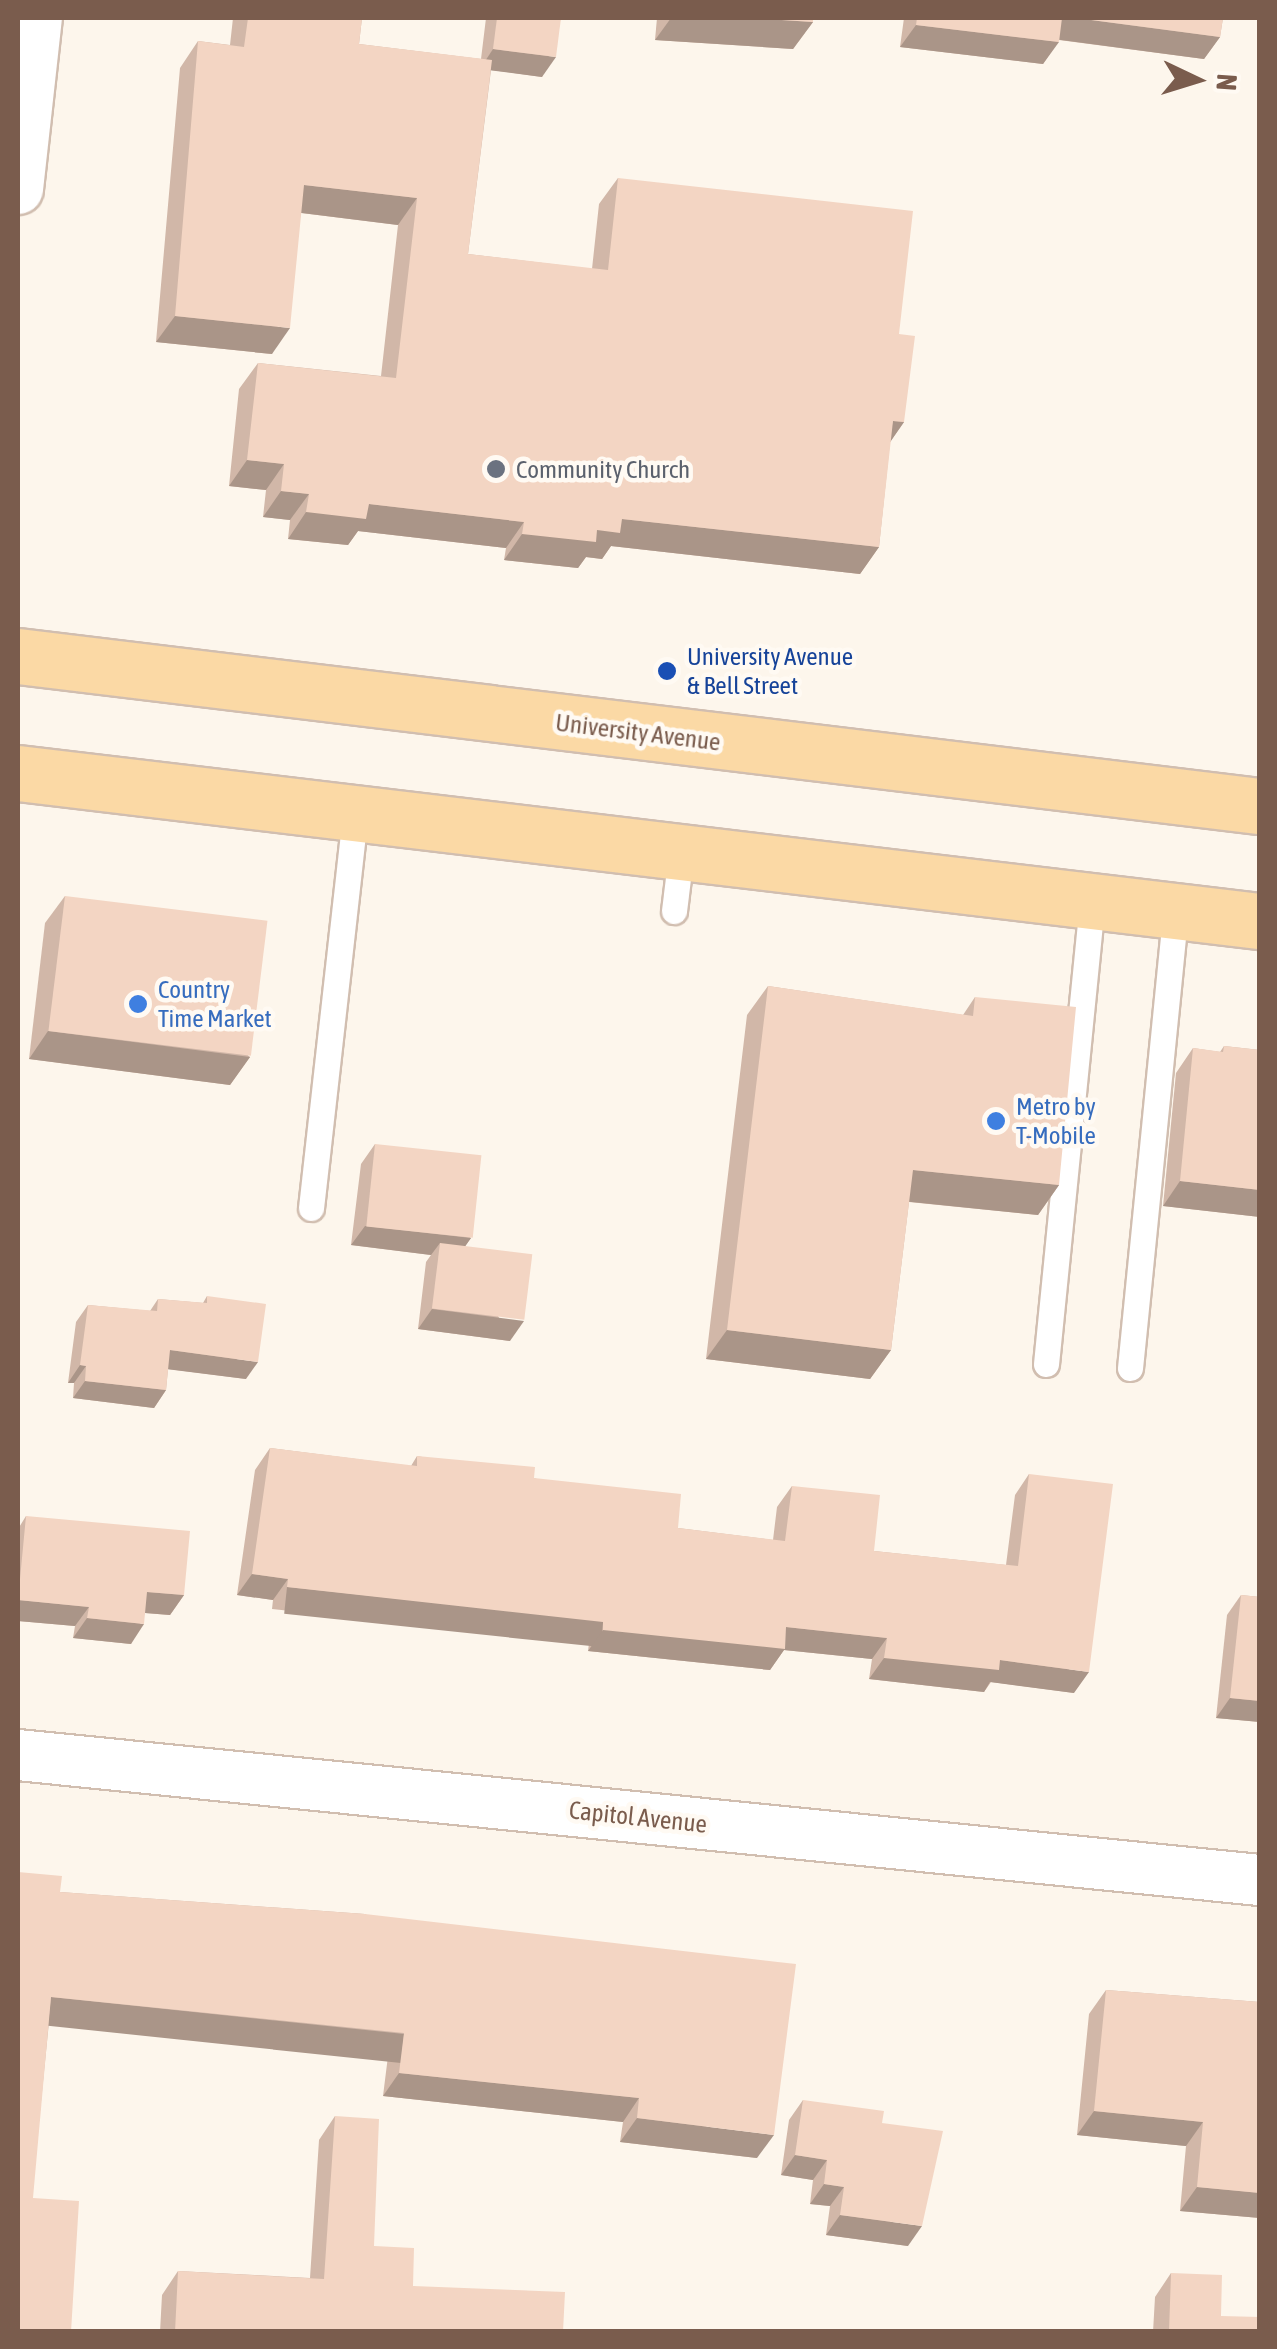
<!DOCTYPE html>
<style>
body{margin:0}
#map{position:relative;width:1277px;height:2349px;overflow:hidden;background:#fdf6ec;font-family:"Asap Condensed",sans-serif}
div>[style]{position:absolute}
.roads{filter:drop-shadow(2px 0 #d1beb0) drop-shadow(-2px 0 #d1beb0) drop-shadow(0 2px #d1beb0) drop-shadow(0 -2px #d1beb0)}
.lane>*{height:25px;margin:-12.5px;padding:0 12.5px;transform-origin:12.5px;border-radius:12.5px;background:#fff}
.street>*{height:50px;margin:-25px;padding:0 25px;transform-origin:25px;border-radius:25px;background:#fff}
.primary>*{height:55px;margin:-27.5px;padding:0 27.5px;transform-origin:27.5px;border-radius:27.5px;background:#fbd9a5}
.wall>*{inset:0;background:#d1b7a8}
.shaded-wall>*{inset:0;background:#aa9588;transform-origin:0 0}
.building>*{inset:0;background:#f3d5c3;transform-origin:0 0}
.dots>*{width:28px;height:28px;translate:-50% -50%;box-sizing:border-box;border:5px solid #fffaf3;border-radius:50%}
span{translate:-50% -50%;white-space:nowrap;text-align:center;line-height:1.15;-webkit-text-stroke:9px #fffaf3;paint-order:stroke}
.worship-label{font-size:25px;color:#5b616d}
.left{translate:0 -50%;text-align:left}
.transit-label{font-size:25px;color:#164399}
.street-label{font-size:25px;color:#7a5c4d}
.shop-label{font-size:25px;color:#366cbe}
.frame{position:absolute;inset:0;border:20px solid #7a5c4d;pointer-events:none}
.north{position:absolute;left:1147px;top:30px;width:100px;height:100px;-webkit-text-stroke:8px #fffaf3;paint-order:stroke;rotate:94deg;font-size:28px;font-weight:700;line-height:40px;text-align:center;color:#7a5c4d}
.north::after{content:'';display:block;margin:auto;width:35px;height:45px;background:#7a5c4d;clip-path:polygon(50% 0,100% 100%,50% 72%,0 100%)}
</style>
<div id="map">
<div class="roads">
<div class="lane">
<div style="left:674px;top:911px;width:58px;rotate:-83.1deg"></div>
<div style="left:311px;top:1208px;width:396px;rotate:-83.6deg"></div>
<div style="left:1046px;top:1364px;width:466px;rotate:-84.3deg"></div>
<div style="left:1130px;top:1368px;width:459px;rotate:-84.3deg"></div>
</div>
<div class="street">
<div style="left:18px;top:189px;width:172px;rotate:-83.7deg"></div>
<div style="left:18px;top:1755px;width:1248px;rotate:5.75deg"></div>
</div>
<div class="primary">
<div style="left:18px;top:656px;width:1251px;rotate:6.89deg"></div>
<div style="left:18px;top:773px;width:1251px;rotate:6.8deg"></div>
</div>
</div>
<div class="wall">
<div style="clip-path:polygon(233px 18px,362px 18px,359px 44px,481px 59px,486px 18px,561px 18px,542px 77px,491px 70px,468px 254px,592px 269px,599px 204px,618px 178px,899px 334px,904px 422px,890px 442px,879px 547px,860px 574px,611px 546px,602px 559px,586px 557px,578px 568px,504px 560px,506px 548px,358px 531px,348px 545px,288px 539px,290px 520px,263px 517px,266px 490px,229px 486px,239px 389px,258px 363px,381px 376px,398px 225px,301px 213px,272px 354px,156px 342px,180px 68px,198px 41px,230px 45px)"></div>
<div style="clip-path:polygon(657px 18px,813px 18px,813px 22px,793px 49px,655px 40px)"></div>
<div style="clip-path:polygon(904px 18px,1223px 18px,1220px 37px,1204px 59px,1059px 40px,1043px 64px,900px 47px)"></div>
<div style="clip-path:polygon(65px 896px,250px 1057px,230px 1085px,29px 1059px,45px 923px)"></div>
<div style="clip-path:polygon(768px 986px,963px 1015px,975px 997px,1059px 1185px,1038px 1215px,909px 1202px,891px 1350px,870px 1379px,706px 1359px,747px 1015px)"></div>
<div style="clip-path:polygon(1224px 1046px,1260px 1050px,1260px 1217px,1163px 1206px,1176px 1073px,1193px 1048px,1220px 1052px)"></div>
<div style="clip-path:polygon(375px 1144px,471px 1238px,465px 1246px,510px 1341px,418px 1329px,426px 1262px,431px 1255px,351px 1245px,361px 1164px)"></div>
<div style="clip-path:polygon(207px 1296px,246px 1379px,168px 1369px,166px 1390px,154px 1408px,73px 1398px,74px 1383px,68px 1383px,76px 1322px,88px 1305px,150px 1311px,158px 1299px,203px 1303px)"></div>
<div style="clip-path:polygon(270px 1448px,411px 1466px,417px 1456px,534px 1478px,678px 1528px,773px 1540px,777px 1507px,792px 1486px,874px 1551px,1006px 1565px,1015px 1495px,1029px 1474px,1074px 1693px,991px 1682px,984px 1692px,869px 1679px,872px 1659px,784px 1650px,770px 1670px,588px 1651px,589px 1643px,272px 1609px,273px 1600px,237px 1595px,255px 1470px)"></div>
<div style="clip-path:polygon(26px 1516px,184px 1595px,170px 1615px,145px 1613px,131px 1644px,73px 1638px,75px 1626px,18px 1621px,18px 1529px)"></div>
<div style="clip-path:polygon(1241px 1595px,1260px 1597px,1260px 1722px,1216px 1718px,1227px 1615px)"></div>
<div style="clip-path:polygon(60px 1892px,365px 1914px,757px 2158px,620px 2142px,623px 2122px,383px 2096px,388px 2056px,49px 2022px,18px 2332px)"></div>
<div style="clip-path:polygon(1106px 1990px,1260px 2002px,1260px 2218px,1180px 2211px,1186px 2146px,1077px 2135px,1089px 2014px)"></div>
<div style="clip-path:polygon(803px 2100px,908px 2246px,826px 2235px,830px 2206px,810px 2204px,813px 2180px,781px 2175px,789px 2120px)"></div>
<div style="clip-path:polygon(335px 2116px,374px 2246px,413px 2286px,563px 2332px,160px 2332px,162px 2295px,178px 2271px,310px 2278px,319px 2140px)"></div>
<div style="clip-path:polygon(1171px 2273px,1221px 2316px,1260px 2332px,1153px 2332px,1155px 2297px)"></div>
</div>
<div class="shaded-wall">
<div style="clip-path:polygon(671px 18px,748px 18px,813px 22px,793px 49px,655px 40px)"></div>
<div style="clip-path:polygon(1061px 18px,1076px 18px,1220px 37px,1204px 59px,1046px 38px)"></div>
<div style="clip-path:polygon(916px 25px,1059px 42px,1043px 64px,900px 47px)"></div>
<div style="clip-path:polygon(493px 49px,556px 57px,542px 77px,480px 69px)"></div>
<div style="clip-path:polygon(304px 185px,417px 198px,398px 225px,286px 211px)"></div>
<div style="clip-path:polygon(175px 316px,290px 328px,272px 354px,156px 342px)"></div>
<div style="clip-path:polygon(893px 421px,904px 422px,886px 448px)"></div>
<div style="clip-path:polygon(247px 460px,284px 464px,266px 490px,229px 486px)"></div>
<div style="clip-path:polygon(281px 491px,309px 494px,290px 520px,263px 517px)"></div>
<div style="clip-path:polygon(369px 504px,524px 522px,506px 548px,358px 531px,348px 545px,288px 539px,306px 512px)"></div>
<div style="clip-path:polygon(622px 519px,879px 547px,860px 574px,611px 546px,602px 559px,586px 557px,578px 568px,504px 560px,522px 534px,597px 530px)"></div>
<div style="clip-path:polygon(48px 1031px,250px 1057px,230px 1085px,29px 1059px)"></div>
<div style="clip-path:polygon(913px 1170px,1059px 1185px,1038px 1215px,892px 1200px)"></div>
<div style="clip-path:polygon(1180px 1181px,1260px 1190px,1260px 1217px,1163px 1206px)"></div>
<div style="clip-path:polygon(365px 1226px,471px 1238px,457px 1258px,440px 1243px,431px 1255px,351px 1245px)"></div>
<div style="clip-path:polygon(432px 1309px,524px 1321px,510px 1341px,418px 1329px)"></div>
<div style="clip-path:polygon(727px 1330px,891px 1350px,870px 1379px,706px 1359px)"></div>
<div style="clip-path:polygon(170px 1350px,258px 1362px,246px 1379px,158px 1368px)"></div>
<div style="clip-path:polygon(80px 1365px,86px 1366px,74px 1383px,68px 1383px)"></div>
<div style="clip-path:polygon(85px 1381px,166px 1390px,154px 1408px,73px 1398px)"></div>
<div style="clip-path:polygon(252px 1574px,288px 1579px,273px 1600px,237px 1595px)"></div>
<div style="left:287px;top:1587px;width:318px;height:27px;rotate:6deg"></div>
<div style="clip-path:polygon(147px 1592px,184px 1595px,170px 1615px,133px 1612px)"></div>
<div style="clip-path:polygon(18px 1600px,89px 1607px,75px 1626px,18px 1621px)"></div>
<div style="clip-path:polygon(87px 1618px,144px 1624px,131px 1644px,73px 1638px)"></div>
<div style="clip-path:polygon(786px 1627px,887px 1638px,872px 1659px,784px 1650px,770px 1670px,588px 1651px,603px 1630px)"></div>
<div style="clip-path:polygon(884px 1658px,1000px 1660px,1089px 1672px,1074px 1693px,990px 1682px,984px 1692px,869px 1679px)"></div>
<div style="clip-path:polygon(1230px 1698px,1260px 1701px,1260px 1722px,1216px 1718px)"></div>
<div style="left:51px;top:1997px;width:355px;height:29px;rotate:6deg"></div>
<div style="clip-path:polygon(399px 2073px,639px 2098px,623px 2122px,383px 2096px)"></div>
<div style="clip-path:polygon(1094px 2111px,1203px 2122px,1186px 2146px,1077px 2135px)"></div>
<div style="clip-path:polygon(637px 2118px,774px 2135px,757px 2158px,620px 2142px)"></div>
<div style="clip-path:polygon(795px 2155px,827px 2160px,813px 2180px,781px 2175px)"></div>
<div style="clip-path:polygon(824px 2184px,844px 2187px,830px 2206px,810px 2204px)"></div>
<div style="clip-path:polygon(1197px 2187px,1260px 2193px,1260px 2218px,1180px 2211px)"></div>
<div style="clip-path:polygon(840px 2215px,922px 2226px,908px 2246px,826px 2235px)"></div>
</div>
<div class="building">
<div style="clip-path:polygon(248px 18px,362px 18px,359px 44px,492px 60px,468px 254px,608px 270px,618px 178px,913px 211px,899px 334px,915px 336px,904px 422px,893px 421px,879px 547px,622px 519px,620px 533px,597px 530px,596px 542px,522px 534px,524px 522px,369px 504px,366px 519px,306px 512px,309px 494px,281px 491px,284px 464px,247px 460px,258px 363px,396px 378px,417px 198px,304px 185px,290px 328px,175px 316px,198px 41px,244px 47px)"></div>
<div style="clip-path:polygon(497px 18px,561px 18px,556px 57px,493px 49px)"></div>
<div style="clip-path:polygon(748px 18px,813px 18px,813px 22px)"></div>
<div style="clip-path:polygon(917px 18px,1062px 18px,1059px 42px,916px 25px)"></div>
<div style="clip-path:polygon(1076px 18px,1223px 18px,1220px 37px)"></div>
<div style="left:65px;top:896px;width:204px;height:136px;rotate:7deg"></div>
<div style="clip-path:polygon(768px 986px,973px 1016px,975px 997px,1076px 1007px,1059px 1185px,913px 1170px,891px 1350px,727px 1330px)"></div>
<div style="clip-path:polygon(1224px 1046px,1260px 1050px,1260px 1190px,1180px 1181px,1193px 1048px,1223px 1052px)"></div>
<div style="left:375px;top:1144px;width:107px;height:83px;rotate:6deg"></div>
<div style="left:440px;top:1243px;width:93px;height:66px;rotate:7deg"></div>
<div style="clip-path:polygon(207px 1296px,266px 1304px,258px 1362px,170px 1350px,166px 1390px,85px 1381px,86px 1366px,80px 1365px,88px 1305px,157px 1311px,158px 1299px,207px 1303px)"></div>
<div style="clip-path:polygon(270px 1448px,417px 1466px,417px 1456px,535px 1467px,534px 1478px,681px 1494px,678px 1528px,785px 1541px,792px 1486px,880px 1495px,874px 1551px,1018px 1566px,1029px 1474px,1113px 1484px,1089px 1672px,1000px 1660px,999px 1670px,884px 1658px,887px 1638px,786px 1627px,785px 1649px,603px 1630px,603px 1622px,287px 1587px,288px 1579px,252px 1574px)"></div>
<div style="clip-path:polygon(26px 1516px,190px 1531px,184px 1595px,147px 1592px,144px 1624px,87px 1618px,89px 1607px,18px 1600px)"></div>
<div style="clip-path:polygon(1241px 1595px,1260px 1597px,1260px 1701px,1230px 1698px)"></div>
<div style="clip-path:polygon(18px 1872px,62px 1876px,60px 1892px,365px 1914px,796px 1964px,774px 2135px,637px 2118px,639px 2098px,399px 2073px,404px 2033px,51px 1997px,33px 2198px,79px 2201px,71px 2332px,18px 2332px)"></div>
<div style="clip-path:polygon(1106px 1990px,1260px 2002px,1260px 2193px,1197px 2187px,1203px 2122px,1094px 2111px)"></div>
<div style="clip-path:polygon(803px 2100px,884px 2111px,882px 2123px,943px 2131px,922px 2226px,840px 2215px,844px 2187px,824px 2184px,827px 2160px,795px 2155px)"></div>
<div style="clip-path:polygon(335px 2116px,379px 2119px,374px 2246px,414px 2248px,413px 2286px,565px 2292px,563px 2332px,175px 2332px,178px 2271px,324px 2279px)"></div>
<div style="clip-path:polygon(1171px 2273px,1222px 2275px,1221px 2316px,1260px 2317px,1260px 2332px,1169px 2332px)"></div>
</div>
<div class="dots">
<div style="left:496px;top:469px;background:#6b7280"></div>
<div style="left:667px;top:671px;background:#1a4fb4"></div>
<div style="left:138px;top:1004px;background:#3f7fe0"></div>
<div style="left:996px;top:1121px;background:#3f7fe0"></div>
</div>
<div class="worship-label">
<span class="left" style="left:516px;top:469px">Community Church</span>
</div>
<div class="transit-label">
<span class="left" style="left:687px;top:671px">University Avenue<br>&amp; Bell Street</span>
</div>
<div class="street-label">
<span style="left:638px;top:732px;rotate:7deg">University Avenue</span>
<span style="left:638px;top:1817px;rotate:6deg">Capitol Avenue</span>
</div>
<div class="shop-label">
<span class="left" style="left:158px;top:1004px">Country<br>Time Market</span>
<span class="left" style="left:1016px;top:1121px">Metro by<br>T-Mobile</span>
</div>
<div class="frame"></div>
<div class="north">N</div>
</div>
